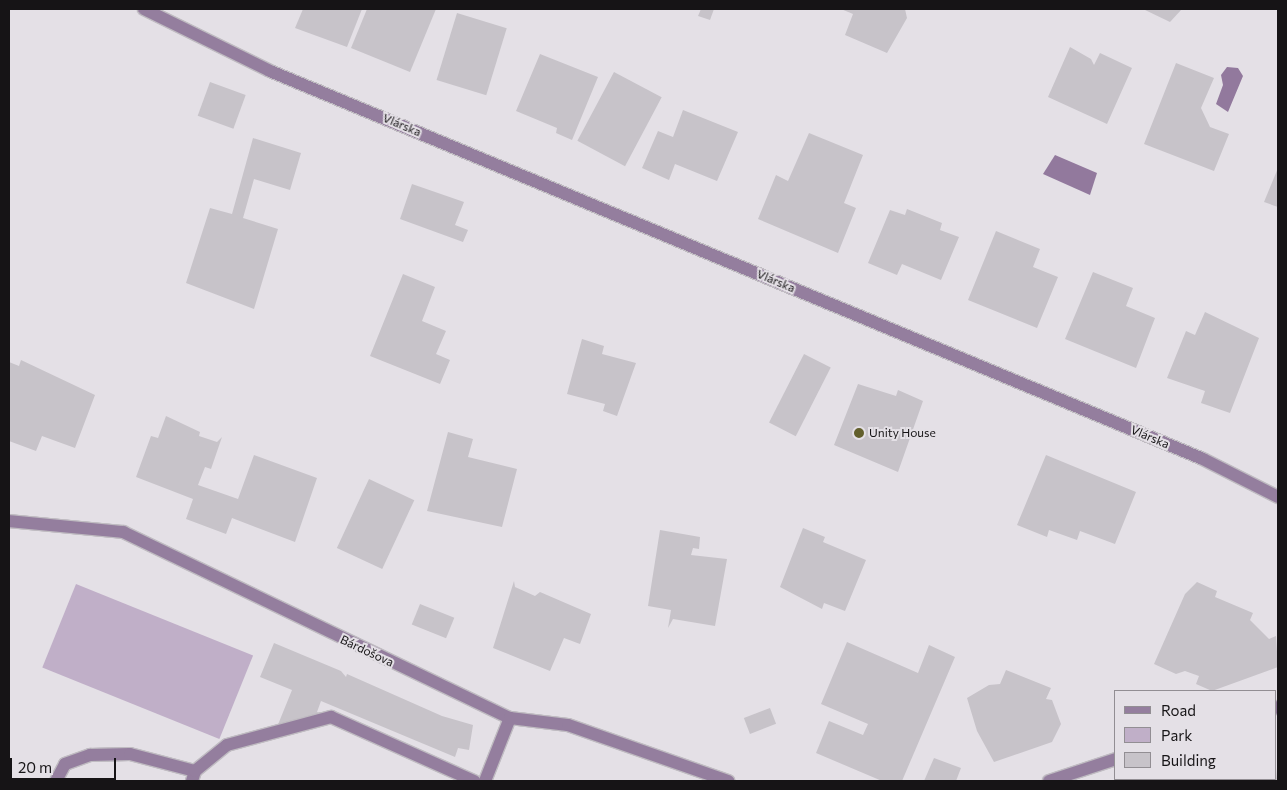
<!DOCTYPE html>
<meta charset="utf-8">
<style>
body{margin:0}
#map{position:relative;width:1287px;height:790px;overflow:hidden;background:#e4e0e6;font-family:Commissioner,sans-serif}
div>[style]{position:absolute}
.green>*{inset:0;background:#c0afc8;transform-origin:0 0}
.water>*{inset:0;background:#92799d}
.building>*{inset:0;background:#c7c3c9;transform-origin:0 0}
.roads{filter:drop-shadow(1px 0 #bfbbc1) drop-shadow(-1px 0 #bfbbc1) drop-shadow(0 1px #bfbbc1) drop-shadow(0 -1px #bfbbc1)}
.service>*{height:12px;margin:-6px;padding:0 6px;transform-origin:6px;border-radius:6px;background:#947e9e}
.minor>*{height:12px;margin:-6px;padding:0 6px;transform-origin:6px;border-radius:6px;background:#947e9e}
.dots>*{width:14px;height:14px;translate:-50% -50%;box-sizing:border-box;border:2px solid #e4e0e6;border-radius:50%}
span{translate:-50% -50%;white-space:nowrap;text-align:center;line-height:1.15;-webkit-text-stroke:4px #e4e0e6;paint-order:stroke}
.street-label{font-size:12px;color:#161416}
.poi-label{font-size:12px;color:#161416}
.left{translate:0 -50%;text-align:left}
.frame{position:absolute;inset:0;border:10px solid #161416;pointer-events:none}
.legend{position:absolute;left:1114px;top:690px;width:162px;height:90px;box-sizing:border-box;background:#e4e0e6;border:1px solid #928e93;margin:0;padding:6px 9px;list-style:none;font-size:15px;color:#161416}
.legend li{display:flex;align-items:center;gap:10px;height:25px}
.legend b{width:25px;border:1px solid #928e93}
.scale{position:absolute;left:10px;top:758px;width:106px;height:22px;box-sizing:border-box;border:2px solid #161416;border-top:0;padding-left:6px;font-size:15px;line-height:18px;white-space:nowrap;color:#161416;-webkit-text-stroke:4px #e4e0e6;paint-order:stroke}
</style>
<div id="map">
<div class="green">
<div style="left:76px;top:584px;width:191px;height:90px;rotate:22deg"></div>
</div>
<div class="water">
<div style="clip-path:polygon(1227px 67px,1238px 68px,1243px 76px,1228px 112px,1216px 104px,1223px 85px,1221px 75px)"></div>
<div style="clip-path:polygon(1055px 155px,1097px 173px,1090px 195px,1043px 174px)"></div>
</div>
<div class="building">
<div style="clip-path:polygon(303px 9px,362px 9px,347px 47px,295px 28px)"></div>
<div style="clip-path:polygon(367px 9px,436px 9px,410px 72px,351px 48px)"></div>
<div style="clip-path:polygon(701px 9px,714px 9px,710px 20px,698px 16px)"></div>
<div style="clip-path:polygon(841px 9px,905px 9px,907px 18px,887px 53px,845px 35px,853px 14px)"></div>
<div style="clip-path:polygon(1143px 9px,1182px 9px,1170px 22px)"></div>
<div style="left:457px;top:13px;width:52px;height:70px;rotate:17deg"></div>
<div style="clip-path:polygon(1070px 47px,1091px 59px,1094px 65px,1100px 53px,1132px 68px,1107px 124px,1048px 97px)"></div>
<div style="clip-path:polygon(540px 54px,598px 77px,572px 140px,556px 133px,557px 128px,516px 111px)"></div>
<div style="clip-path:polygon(1176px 63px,1214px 78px,1201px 108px,1210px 127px,1229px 134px,1214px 171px,1144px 144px)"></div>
<div style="left:614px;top:72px;width:54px;height:78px;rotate:28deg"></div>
<div style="left:210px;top:82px;width:38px;height:36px;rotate:20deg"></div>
<div style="clip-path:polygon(683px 110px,738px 132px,717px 181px,675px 164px,669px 180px,642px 168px,658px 131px,673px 137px)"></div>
<div style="clip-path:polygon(809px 133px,863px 155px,844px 203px,856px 208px,838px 253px,758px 219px,776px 175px,788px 181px)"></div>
<div style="clip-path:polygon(253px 138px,301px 153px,290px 190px,254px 179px,243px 218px,278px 229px,254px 309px,186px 283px,210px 208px,232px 214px)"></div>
<div style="clip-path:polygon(1278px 168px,1278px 207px,1264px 202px)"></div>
<div style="clip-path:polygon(412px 184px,464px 202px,455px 225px,468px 230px,463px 242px,400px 219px)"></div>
<div style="clip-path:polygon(907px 209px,942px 223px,940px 230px,959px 237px,941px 280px,902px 264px,897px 275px,868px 263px,890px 210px,905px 215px)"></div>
<div style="clip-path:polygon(996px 231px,1040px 249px,1033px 267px,1058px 277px,1037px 328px,968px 300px)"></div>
<div style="clip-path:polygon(1093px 272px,1133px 288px,1126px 306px,1155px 318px,1136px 368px,1065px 339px)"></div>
<div style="clip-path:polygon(403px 274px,435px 287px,422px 321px,446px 331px,436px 354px,450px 360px,440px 384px,370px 356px)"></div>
<div style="clip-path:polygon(1205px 312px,1259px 338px,1230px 413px,1201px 403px,1205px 391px,1167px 378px,1186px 331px,1195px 335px)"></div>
<div style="clip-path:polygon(582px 339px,604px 346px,602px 354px,636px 363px,617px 416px,603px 411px,605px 404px,567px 394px)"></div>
<div style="left:804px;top:354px;width:30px;height:77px;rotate:27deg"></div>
<div style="clip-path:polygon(21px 360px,95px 395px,75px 448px,42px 436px,36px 451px,9px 441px,9px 362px,19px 366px)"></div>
<div style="clip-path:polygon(858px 384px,896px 396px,898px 390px,923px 401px,898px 472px,834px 445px)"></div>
<div style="clip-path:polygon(166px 416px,200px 432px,199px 436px,217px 442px,222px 437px,211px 469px,205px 467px,198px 485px,238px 499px,254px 455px,317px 478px,295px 542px,232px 518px,226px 534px,186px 519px,193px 499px,136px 477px,151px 436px,158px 438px)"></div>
<div style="clip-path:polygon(448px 432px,473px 439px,468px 457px,517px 469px,502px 527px,427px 511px)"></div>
<div style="clip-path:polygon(1046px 455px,1136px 492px,1115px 544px,1080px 531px,1077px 540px,1049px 530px,1047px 537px,1017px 525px)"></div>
<div style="left:369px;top:479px;width:50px;height:76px;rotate:25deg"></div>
<div style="clip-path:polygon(803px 528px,825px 537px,823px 542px,866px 560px,845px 611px,824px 603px,822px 609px,780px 587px)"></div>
<div style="clip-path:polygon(660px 530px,700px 537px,699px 549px,693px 548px,691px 555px,727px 559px,715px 626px,673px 619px,668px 628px,671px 610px,648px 606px)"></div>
<div style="clip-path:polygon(514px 581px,515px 587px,535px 596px,540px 592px,591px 614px,580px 644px,564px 638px,550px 671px,493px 648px)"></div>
<div style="clip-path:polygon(1197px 582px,1217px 591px,1215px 597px,1253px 613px,1250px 620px,1269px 639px,1276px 636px,1278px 667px,1212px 691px,1196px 684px,1199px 676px,1185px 671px,1176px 674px,1154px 664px,1185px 594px)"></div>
<div style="left:420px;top:604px;width:37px;height:22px;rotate:22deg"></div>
<div style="clip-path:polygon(847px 642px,918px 673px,929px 645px,955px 657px,902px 781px,882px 781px,816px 753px,829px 721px,863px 735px,868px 724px,821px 704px)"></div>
<div style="clip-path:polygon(274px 643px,341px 671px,346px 677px,347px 674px,442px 716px,473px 725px,469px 750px,458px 748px,455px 757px,321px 701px,317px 712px,324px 713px,277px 727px,292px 690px,260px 677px)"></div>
<div style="clip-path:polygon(1006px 670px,1051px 688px,1046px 699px,1052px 700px,1061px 724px,1052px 742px,994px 762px,977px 731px,967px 698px,989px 685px,1000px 684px)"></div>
<div style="left:770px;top:708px;width:17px;height:28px;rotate:69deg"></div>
<div style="clip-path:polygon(1278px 757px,1278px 781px,1251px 781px,1276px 779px)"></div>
<div style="clip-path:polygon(934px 758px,961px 768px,956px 781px,924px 781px)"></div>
</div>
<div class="roads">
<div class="service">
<div style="left:144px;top:9px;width:140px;rotate:26.2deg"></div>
<div style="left:56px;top:781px;width:19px;rotate:-62deg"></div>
<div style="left:65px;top:764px;width:27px;rotate:-20deg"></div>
<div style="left:90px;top:755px;width:40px;rotate:-1.4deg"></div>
<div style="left:130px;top:754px;width:67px;rotate:14.7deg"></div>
<div style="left:192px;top:781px;width:10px;rotate:-73deg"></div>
<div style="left:195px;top:771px;width:41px;rotate:-39.1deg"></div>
<div style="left:227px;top:745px;width:108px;rotate:-15.1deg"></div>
<div style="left:331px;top:717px;width:157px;rotate:24.1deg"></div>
<div style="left:485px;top:781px;width:68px;rotate:-68.4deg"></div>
</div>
<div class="minor">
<div style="left:270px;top:71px;width:1010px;rotate:22.58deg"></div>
<div style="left:1203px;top:459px;width:84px;rotate:26.9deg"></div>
<div style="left:9px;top:521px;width:115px;rotate:5.5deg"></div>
<div style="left:123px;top:532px;width:429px;rotate:25.7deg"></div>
<div style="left:510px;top:718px;width:58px;rotate:6.9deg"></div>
<div style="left:568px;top:725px;width:170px;rotate:19.3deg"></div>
<div style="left:1276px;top:708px;width:2px;rotate:-27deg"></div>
<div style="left:1049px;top:781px;width:71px;rotate:-18.2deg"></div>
</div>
</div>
<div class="dots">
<div style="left:859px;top:433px;background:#625f2c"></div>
</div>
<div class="street-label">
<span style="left:402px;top:125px;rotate:23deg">Vlárska</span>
<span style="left:776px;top:281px;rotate:23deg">Vlárska</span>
<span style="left:1150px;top:437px;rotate:23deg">Vlárska</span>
<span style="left:367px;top:651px;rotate:25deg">Bárdošova</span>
</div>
<div class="poi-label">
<span class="left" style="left:869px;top:433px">Unity House</span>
</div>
<div class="frame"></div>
<ul class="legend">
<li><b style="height:6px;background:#947e9e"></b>Road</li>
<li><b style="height:14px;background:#c0afc8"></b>Park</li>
<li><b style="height:14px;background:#c7c3c9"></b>Building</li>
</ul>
<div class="scale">20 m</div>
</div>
